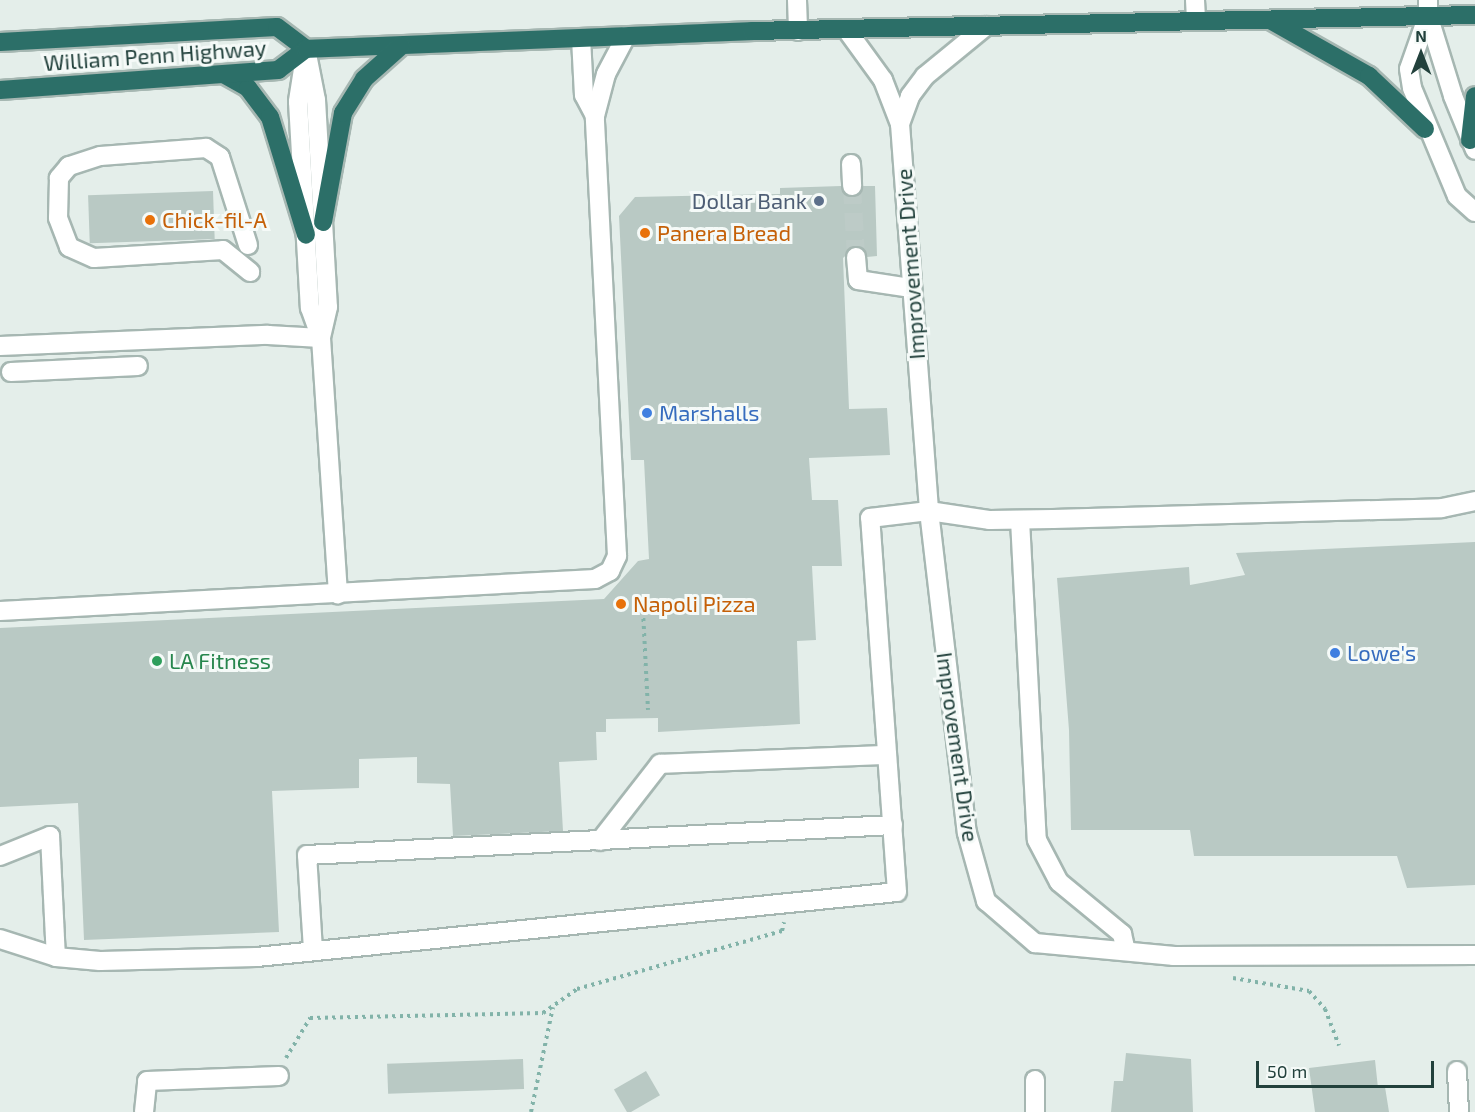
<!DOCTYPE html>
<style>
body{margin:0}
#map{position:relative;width:1475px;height:1112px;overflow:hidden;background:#e4eeea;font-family:"Exo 2",sans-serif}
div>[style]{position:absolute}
.building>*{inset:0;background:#b9c9c4;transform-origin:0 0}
.minor-tunnel>*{height:18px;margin-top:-9px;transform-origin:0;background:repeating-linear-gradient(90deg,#bdcbc7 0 18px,transparent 0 27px)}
.path>*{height:4px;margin-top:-2px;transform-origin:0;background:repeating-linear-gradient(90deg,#82b3a9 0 3px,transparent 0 7.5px)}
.roads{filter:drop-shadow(2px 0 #a6b7b2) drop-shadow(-2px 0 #a6b7b2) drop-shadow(0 2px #a6b7b2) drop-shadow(0 -2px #a6b7b2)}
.minor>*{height:18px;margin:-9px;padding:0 9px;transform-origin:9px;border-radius:9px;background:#fff}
.highway>*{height:18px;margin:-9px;padding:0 9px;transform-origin:9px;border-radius:9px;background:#2c6f68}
.dots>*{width:16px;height:16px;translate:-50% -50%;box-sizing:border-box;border:3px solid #f5faf8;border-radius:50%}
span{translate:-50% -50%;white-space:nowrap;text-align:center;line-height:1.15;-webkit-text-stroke:6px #f5faf8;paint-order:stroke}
.street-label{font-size:22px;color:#22413c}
.service-label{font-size:22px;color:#4e5e75}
.right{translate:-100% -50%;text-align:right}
.food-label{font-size:22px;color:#c56008}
.left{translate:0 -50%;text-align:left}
.shop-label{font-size:22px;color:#366cbe}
.leisure-label{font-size:22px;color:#27864d}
.north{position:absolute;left:1391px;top:24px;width:60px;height:60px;-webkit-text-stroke:4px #f5faf8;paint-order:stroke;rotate:0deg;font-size:16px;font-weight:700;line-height:24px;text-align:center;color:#22413c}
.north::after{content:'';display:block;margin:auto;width:21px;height:27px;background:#22413c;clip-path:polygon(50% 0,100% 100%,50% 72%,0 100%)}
.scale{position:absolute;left:1256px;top:1061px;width:178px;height:27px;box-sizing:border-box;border:3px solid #22413c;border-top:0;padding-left:8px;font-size:18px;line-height:21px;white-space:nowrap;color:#22413c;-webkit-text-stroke:4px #f5faf8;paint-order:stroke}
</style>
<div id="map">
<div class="building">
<div style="clip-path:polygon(841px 186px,852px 197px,863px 186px,875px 186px,877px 256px,867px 257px,856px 246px,843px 258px,849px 409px,887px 408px,890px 455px,809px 458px,812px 500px,838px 500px,842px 566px,812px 566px,816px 640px,797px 641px,800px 724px,658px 732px,658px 718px,606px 719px,606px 732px,596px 732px,597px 760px,559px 762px,563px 831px,453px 836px,450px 784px,417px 783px,417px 757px,359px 759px,359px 788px,272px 791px,279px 932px,84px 940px,78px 803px,0 807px,0 628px,604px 599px,638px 561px,649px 559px,644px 460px,631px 460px,619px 216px,635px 197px,780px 194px,780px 188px)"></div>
<div style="left:213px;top:191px;width:48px;height:125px;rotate:88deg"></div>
<div style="clip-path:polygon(1475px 542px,1475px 885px,1407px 888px,1397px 856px,1194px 856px,1190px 830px,1071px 830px,1069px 730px,1057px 578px,1189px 567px,1190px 585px,1245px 575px,1236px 553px)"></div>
<div style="clip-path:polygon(1126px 1053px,1191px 1059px,1193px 1112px,1111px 1112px,1114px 1081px,1123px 1081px)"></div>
<div style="left:523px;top:1059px;width:30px;height:136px;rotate:88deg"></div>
<div style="clip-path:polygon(1375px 1060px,1378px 1088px,1385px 1087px,1389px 1112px,1315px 1112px,1309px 1068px)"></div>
<div style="left:646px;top:1071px;width:28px;height:37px;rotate:60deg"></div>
</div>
<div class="minor-tunnel">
<div style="left:852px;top:186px;width:71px;rotate:86.8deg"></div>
</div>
<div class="path">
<div style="left:643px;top:611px;width:99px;rotate:87.1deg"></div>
<div style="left:1233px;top:978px;width:77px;rotate:9.7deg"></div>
<div style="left:1309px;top:991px;width:24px;rotate:48deg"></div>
<div style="left:1325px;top:1009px;width:39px;rotate:69deg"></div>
<div style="left:286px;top:1058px;width:47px;rotate:-59deg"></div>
<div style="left:310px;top:1018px;width:233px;rotate:-1.2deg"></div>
<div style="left:543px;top:1013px;width:42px;rotate:-35.2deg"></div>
<div style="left:577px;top:989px;width:213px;rotate:-15.8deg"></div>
<div style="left:782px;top:931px;width:9px;rotate:-77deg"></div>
<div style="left:531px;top:1112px;width:107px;rotate:-78.2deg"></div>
</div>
<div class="roads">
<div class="minor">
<div style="left:797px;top:0;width:31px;rotate:88deg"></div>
<div style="left:1195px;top:0;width:21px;rotate:87deg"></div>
<div style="left:1428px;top:0;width:15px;rotate:90deg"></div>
<div style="left:1428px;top:15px;width:85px;rotate:72.8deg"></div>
<div style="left:1453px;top:96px;width:58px;rotate:67.8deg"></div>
<div style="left:1428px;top:15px;width:57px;rotate:109.4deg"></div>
<div style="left:1409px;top:69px;width:19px;rotate:81deg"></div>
<div style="left:1412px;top:88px;width:117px;rotate:67.4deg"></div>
<div style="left:1457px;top:196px;width:24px;rotate:42deg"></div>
<div style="left:846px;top:29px;width:63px;rotate:54deg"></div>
<div style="left:883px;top:80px;width:47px;rotate:68.9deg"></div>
<div style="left:900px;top:124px;width:388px;rotate:85.7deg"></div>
<div style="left:929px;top:511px;width:324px;rotate:83.3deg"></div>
<div style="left:967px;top:833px;width:71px;rotate:74.4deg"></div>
<div style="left:986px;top:901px;width:65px;rotate:40.6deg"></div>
<div style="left:1035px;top:943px;width:140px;rotate:5.3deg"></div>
<div style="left:1174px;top:956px;width:301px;rotate:-0.2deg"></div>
<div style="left:581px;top:38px;width:57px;rotate:87deg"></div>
<div style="left:584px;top:95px;width:24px;rotate:62deg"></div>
<div style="left:306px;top:49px;width:52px;rotate:78.9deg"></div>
<div style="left:316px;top:100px;width:207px;rotate:86.7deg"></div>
<div style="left:328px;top:307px;width:32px;rotate:103deg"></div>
<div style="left:321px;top:338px;width:257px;rotate:86.2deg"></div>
<div style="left:304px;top:63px;width:39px;rotate:99deg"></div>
<div style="left:298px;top:102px;width:206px;rotate:86.7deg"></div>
<div style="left:310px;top:308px;width:32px;rotate:70deg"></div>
<div style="left:900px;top:124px;width:30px;rotate:-70deg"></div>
<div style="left:910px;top:96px;width:25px;rotate:-53deg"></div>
<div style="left:925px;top:76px;width:79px;rotate:-39.3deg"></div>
<div style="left:851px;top:164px;width:22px;rotate:87deg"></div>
<div style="left:248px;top:245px;width:92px;rotate:-107.7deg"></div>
<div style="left:220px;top:157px;width:17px;rotate:-147deg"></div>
<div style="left:206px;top:148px;width:106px;rotate:175.7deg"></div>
<div style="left:100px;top:156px;width:33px;rotate:162deg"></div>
<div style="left:69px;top:166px;width:16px;rotate:130deg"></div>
<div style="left:59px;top:178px;width:40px;rotate:91.4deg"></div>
<div style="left:58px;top:218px;width:31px;rotate:69deg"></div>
<div style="left:69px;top:247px;width:27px;rotate:24deg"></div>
<div style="left:94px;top:258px;width:129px;rotate:-3.5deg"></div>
<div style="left:223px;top:250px;width:35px;rotate:39deg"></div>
<div style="left:856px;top:257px;width:23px;rotate:85deg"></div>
<div style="left:858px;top:280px;width:54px;rotate:8.6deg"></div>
<div style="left:0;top:346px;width:268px;rotate:-2.4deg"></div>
<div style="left:268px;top:335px;width:53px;rotate:3.2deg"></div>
<div style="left:11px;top:372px;width:127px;rotate:-2.7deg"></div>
<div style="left:1020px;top:520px;width:320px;rotate:87deg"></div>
<div style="left:1037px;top:840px;width:47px;rotate:62.4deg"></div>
<div style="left:1059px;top:882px;width:82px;rotate:39.5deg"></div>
<div style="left:1122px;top:934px;width:17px;rotate:77deg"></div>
<div style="left:0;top:611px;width:596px;rotate:-3.08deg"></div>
<div style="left:595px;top:579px;width:17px;rotate:-28deg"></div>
<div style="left:610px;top:571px;width:17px;rotate:-65deg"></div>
<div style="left:617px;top:556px;width:441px;rotate:-92.9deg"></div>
<div style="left:595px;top:116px;width:43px;rotate:-75.3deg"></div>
<div style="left:606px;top:74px;width:43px;rotate:-62.2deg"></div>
<div style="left:600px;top:841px;width:98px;rotate:-52.1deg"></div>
<div style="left:660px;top:764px;width:227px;rotate:-2.3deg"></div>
<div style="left:0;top:856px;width:54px;rotate:-21.8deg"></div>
<div style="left:50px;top:836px;width:121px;rotate:87.2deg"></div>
<div style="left:0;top:939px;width:59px;rotate:17.8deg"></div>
<div style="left:56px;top:957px;width:44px;rotate:5.2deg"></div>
<div style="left:100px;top:961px;width:157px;rotate:-1.5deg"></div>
<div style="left:257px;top:957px;width:643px;rotate:-5.8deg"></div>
<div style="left:897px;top:892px;width:375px;rotate:-94.1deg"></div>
<div style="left:870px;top:518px;width:59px;rotate:-6.8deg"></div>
<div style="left:929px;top:511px;width:62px;rotate:8.4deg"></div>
<div style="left:990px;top:520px;width:63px;rotate:-0.9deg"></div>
<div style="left:1053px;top:519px;width:389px;rotate:-1.6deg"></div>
<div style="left:1442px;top:508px;width:34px;rotate:-12deg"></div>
<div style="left:313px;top:950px;width:95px;rotate:-93.6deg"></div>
<div style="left:307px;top:855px;width:587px;rotate:-2.93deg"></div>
<div style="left:1457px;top:1071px;width:41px;rotate:87.2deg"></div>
<div style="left:1035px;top:1080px;width:32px;rotate:90deg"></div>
<div style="left:144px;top:1112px;width:31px;rotate:-84deg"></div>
<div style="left:147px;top:1081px;width:132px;rotate:-2.2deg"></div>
</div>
<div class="highway">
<div style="left:1270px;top:20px;width:114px;rotate:29.5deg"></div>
<div style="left:1369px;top:76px;width:77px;rotate:43.4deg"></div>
<div style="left:0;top:42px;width:277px;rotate:-3.1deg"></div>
<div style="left:277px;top:27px;width:36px;rotate:37deg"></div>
<div style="left:225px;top:75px;width:26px;rotate:29deg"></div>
<div style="left:248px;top:88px;width:36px;rotate:53deg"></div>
<div style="left:270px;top:117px;width:123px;rotate:73deg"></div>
<div style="left:0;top:90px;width:279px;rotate:-4.1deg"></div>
<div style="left:278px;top:70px;width:35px;rotate:-37deg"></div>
<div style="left:306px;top:49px;width:446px;rotate:-2.3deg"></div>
<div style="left:752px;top:31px;width:723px;rotate:-1.27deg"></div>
<div style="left:1470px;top:140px;width:44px;rotate:-83.5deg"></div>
<div style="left:323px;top:222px;width:111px;rotate:-79.6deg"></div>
<div style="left:343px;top:113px;width:40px;rotate:-58deg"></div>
<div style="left:364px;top:79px;width:50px;rotate:-41.7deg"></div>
</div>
</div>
<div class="dots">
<div style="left:819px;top:201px;background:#5c6f8a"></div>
<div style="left:150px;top:220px;background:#e8710a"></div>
<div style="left:645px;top:233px;background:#e8710a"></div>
<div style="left:647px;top:413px;background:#3f7fe0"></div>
<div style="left:621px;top:604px;background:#e8710a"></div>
<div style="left:1335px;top:653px;background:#3f7fe0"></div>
<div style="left:157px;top:661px;background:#2e9e5b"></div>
</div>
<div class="street-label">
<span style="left:155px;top:55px;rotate:-4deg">William Penn Highway</span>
<span style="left:910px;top:264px;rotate:-94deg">Improvement Drive</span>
<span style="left:958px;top:747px;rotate:82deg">Improvement Drive</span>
</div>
<div class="service-label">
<span class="right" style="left:807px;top:201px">Dollar Bank</span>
</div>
<div class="food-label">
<span class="left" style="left:162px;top:220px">Chick-fil-A</span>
<span class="left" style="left:657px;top:233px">Panera Bread</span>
<span class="left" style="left:633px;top:604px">Napoli Pizza</span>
</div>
<div class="shop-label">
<span class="left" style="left:659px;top:413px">Marshalls</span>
<span class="left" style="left:1347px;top:653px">Lowe's</span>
</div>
<div class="leisure-label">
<span class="left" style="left:169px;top:661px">LA Fitness</span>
</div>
<div class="north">N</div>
<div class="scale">50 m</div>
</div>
